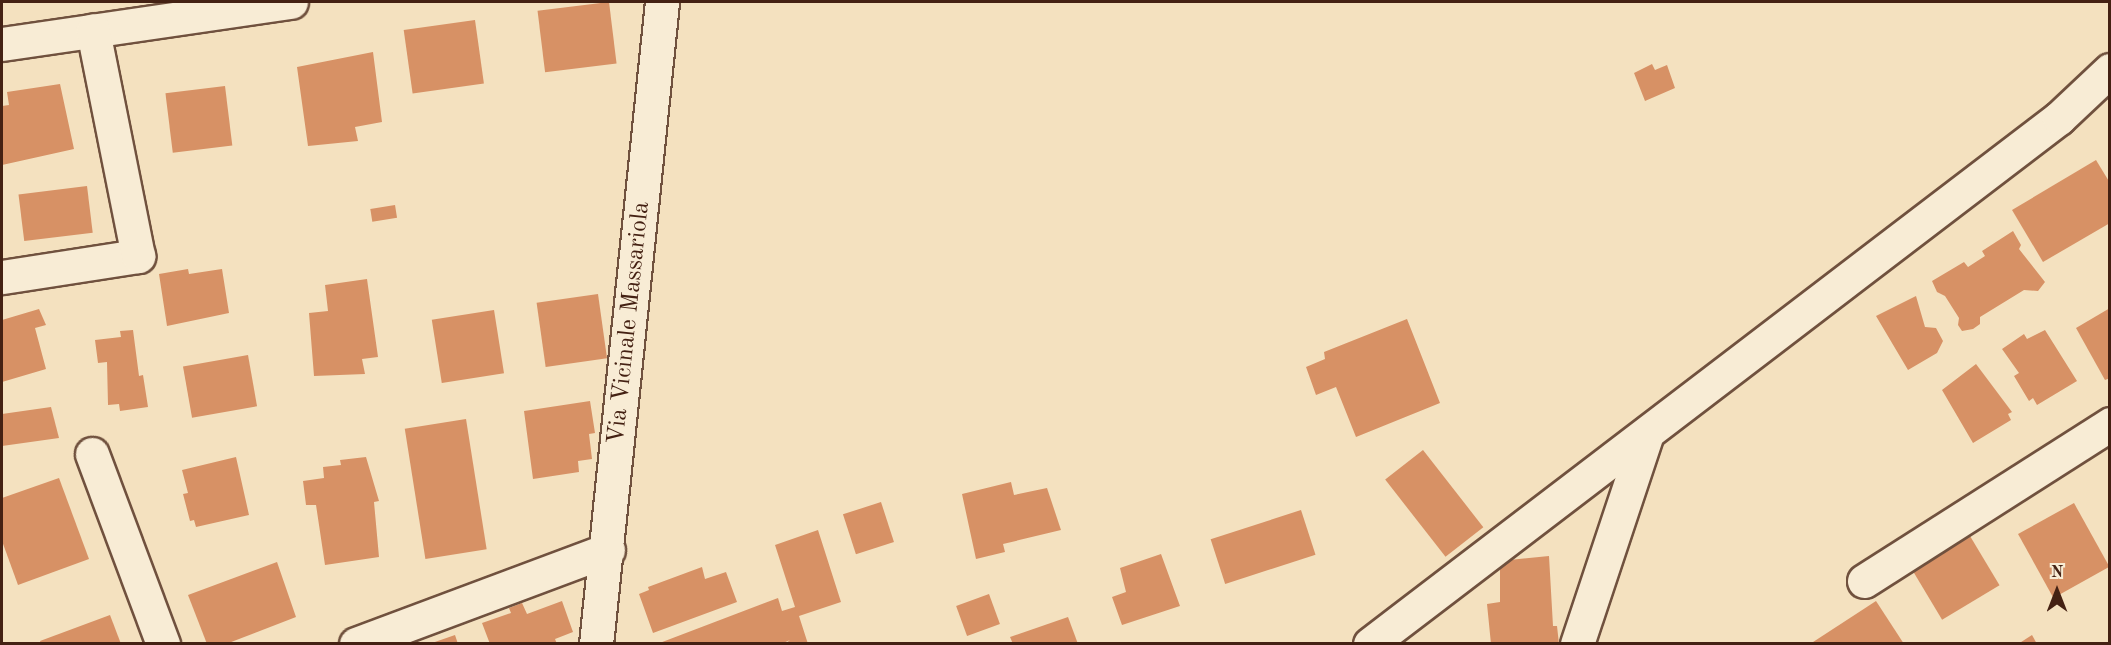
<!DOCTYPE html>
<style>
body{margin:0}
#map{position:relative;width:2111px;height:645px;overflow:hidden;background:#f4e1bf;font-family:"Old Standard TT",serif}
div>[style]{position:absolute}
.building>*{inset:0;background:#d79165;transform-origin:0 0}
.roads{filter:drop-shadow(2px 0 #70513e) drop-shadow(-2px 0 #70513e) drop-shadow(0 2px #70513e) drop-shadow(0 -2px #70513e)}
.minor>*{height:33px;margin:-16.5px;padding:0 16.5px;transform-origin:16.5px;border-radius:16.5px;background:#f8ecd5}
span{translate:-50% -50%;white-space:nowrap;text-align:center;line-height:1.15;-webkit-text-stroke:5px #f8ecd5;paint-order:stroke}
.street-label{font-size:24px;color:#442113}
.frame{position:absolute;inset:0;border:3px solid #442113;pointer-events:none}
.north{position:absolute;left:2027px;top:561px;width:60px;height:60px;-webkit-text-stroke:4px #f8ecd5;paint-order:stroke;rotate:0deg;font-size:16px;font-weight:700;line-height:24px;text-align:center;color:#442113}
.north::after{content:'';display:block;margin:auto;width:21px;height:27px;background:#442113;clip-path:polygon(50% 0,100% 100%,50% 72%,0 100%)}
</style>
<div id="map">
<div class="building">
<div style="left:609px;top:2px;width:62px;height:72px;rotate:83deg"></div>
<div style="left:475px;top:20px;width:64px;height:72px;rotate:82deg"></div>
<div style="clip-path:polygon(373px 52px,382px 122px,355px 127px,358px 141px,308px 146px,297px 67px)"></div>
<div style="clip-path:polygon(1652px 64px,1655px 70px,1667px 65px,1675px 88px,1645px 101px,1634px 73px)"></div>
<div style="clip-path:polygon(60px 84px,74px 149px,2px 165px,2px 106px,9px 105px,7px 92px)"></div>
<div style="left:225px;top:86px;width:60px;height:60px;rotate:83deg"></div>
<div style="clip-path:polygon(2096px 160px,2110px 183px,2110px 223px,2043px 262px,2012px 210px)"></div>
<div style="left:87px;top:186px;width:47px;height:69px;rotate:83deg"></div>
<div style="left:395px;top:205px;width:13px;height:25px;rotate:81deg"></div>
<div style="clip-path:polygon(2013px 231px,2021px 245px,2019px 249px,2045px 282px,2038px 291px,2024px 290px,1980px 317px,1980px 324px,1973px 329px,1962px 331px,1958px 325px,1959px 318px,1945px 296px,1937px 292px,1932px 281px,1964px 262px,1968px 267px,1985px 256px,1982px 251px)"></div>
<div style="clip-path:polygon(188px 269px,189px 274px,222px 269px,229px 313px,167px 326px,159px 274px)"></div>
<div style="clip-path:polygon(367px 279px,378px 357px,362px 359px,365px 374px,314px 376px,309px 313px,328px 311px,325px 285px)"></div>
<div style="left:598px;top:294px;width:65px;height:62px;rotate:82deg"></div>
<div style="clip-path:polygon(1916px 296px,1925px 327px,1936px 328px,1943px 341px,1937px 353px,1908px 370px,1876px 316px)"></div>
<div style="clip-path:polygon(2110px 308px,2110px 378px,2105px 380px,2076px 328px)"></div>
<div style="clip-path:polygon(39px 309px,46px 325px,35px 328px,46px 369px,2px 382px,2px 320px)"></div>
<div style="left:494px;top:310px;width:64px;height:63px;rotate:81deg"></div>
<div style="clip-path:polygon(1407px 319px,1440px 403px,1356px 437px,1336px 387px,1316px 395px,1306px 367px,1325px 359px,1324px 352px)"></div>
<div style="clip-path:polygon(133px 330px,139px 376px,143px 375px,148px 407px,120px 411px,119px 404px,108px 405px,107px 362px,98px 363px,95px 340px,121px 337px,120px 331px)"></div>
<div style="clip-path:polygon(2045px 330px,2077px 381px,2037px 405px,2033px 398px,2029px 401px,2014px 376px,2019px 373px,2002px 349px,2024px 334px,2027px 339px)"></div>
<div style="left:248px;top:355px;width:52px;height:66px;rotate:80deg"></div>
<div style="clip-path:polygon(1976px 364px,2012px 412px,2008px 414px,2011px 420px,1973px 443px,1942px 390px)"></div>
<div style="clip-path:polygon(590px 401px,595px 433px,589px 434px,592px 459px,578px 461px,579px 472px,533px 479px,524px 411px)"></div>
<div style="clip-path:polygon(51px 407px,59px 438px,2px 446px,2px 414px)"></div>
<div style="left:466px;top:419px;width:132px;height:62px;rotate:81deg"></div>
<div style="left:1423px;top:450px;width:98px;height:48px;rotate:52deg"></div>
<div style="clip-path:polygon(236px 457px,249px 515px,196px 527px,194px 520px,190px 521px,183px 494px,188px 493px,182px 470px)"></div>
<div style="clip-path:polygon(366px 457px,379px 501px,374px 502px,379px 557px,325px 565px,316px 505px,306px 505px,303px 481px,324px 478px,323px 467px,341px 465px,340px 460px)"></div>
<div style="clip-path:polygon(59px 478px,89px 559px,18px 585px,2px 541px,2px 498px)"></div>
<div style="clip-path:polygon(1011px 482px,1014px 495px,1047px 488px,1061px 530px,1003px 544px,1005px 552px,976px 559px,962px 494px)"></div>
<div style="left:881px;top:502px;width:42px;height:40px;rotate:72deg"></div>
<div style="left:2074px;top:503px;width:73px;height:64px;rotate:61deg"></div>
<div style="left:1301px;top:510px;width:47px;height:95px;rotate:72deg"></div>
<div style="left:1964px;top:526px;width:69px;height:67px;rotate:59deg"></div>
<div style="clip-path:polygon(818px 530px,841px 602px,799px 616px,808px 644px,785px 644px,790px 640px,781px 644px,657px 644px,778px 598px,782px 611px,795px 607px,775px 545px)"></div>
<div style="clip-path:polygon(1161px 554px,1180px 606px,1122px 625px,1112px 597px,1126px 592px,1120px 568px)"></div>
<div style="clip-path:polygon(1549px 556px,1553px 626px,1557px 626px,1559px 644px,1491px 644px,1487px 604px,1500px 602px,1500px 561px)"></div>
<div style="clip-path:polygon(277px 562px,296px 617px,226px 644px,207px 644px,188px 595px)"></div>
<div style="clip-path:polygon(702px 567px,705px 579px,726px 572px,737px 602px,653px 633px,639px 594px,649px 590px,648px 587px)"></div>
<div style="left:989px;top:594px;width:32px;height:35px;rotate:70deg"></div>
<div style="clip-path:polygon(562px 601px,573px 632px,555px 639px,557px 644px,490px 644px,482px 623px,511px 613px,509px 608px,522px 603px,527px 614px)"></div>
<div style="clip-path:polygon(1876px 601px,1904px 644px,1810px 644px)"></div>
<div style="clip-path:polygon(110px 615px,121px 644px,41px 644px,40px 641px)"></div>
<div style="clip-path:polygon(1068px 617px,1078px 644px,1013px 644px,1010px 637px)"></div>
<div style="clip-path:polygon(455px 635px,458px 644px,432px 644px,432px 643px)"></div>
<div style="clip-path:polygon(2032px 635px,2037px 644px,2018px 644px)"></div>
</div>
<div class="roads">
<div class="minor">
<div style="left:2px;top:44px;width:292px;rotate:-8.3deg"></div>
<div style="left:2px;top:277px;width:138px;rotate:-8.8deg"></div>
<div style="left:138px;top:256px;width:230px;rotate:-101.3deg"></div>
<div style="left:92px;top:454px;width:203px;rotate:69.5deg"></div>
<div style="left:1864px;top:581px;width:292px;rotate:-32.5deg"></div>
<div style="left:356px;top:644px;width:269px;rotate:-20.5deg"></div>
<div style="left:596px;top:644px;width:645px;rotate:-84.13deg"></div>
<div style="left:1370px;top:644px;width:867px;rotate:-37.36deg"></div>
<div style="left:2059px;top:118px;width:70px;rotate:-43.3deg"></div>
<div style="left:1577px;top:644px;width:222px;rotate:-71.6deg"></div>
</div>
</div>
<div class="street-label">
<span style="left:630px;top:323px;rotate:-84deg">Via Vicinale Massariola</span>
</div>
<div class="frame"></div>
<div class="north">N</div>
</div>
